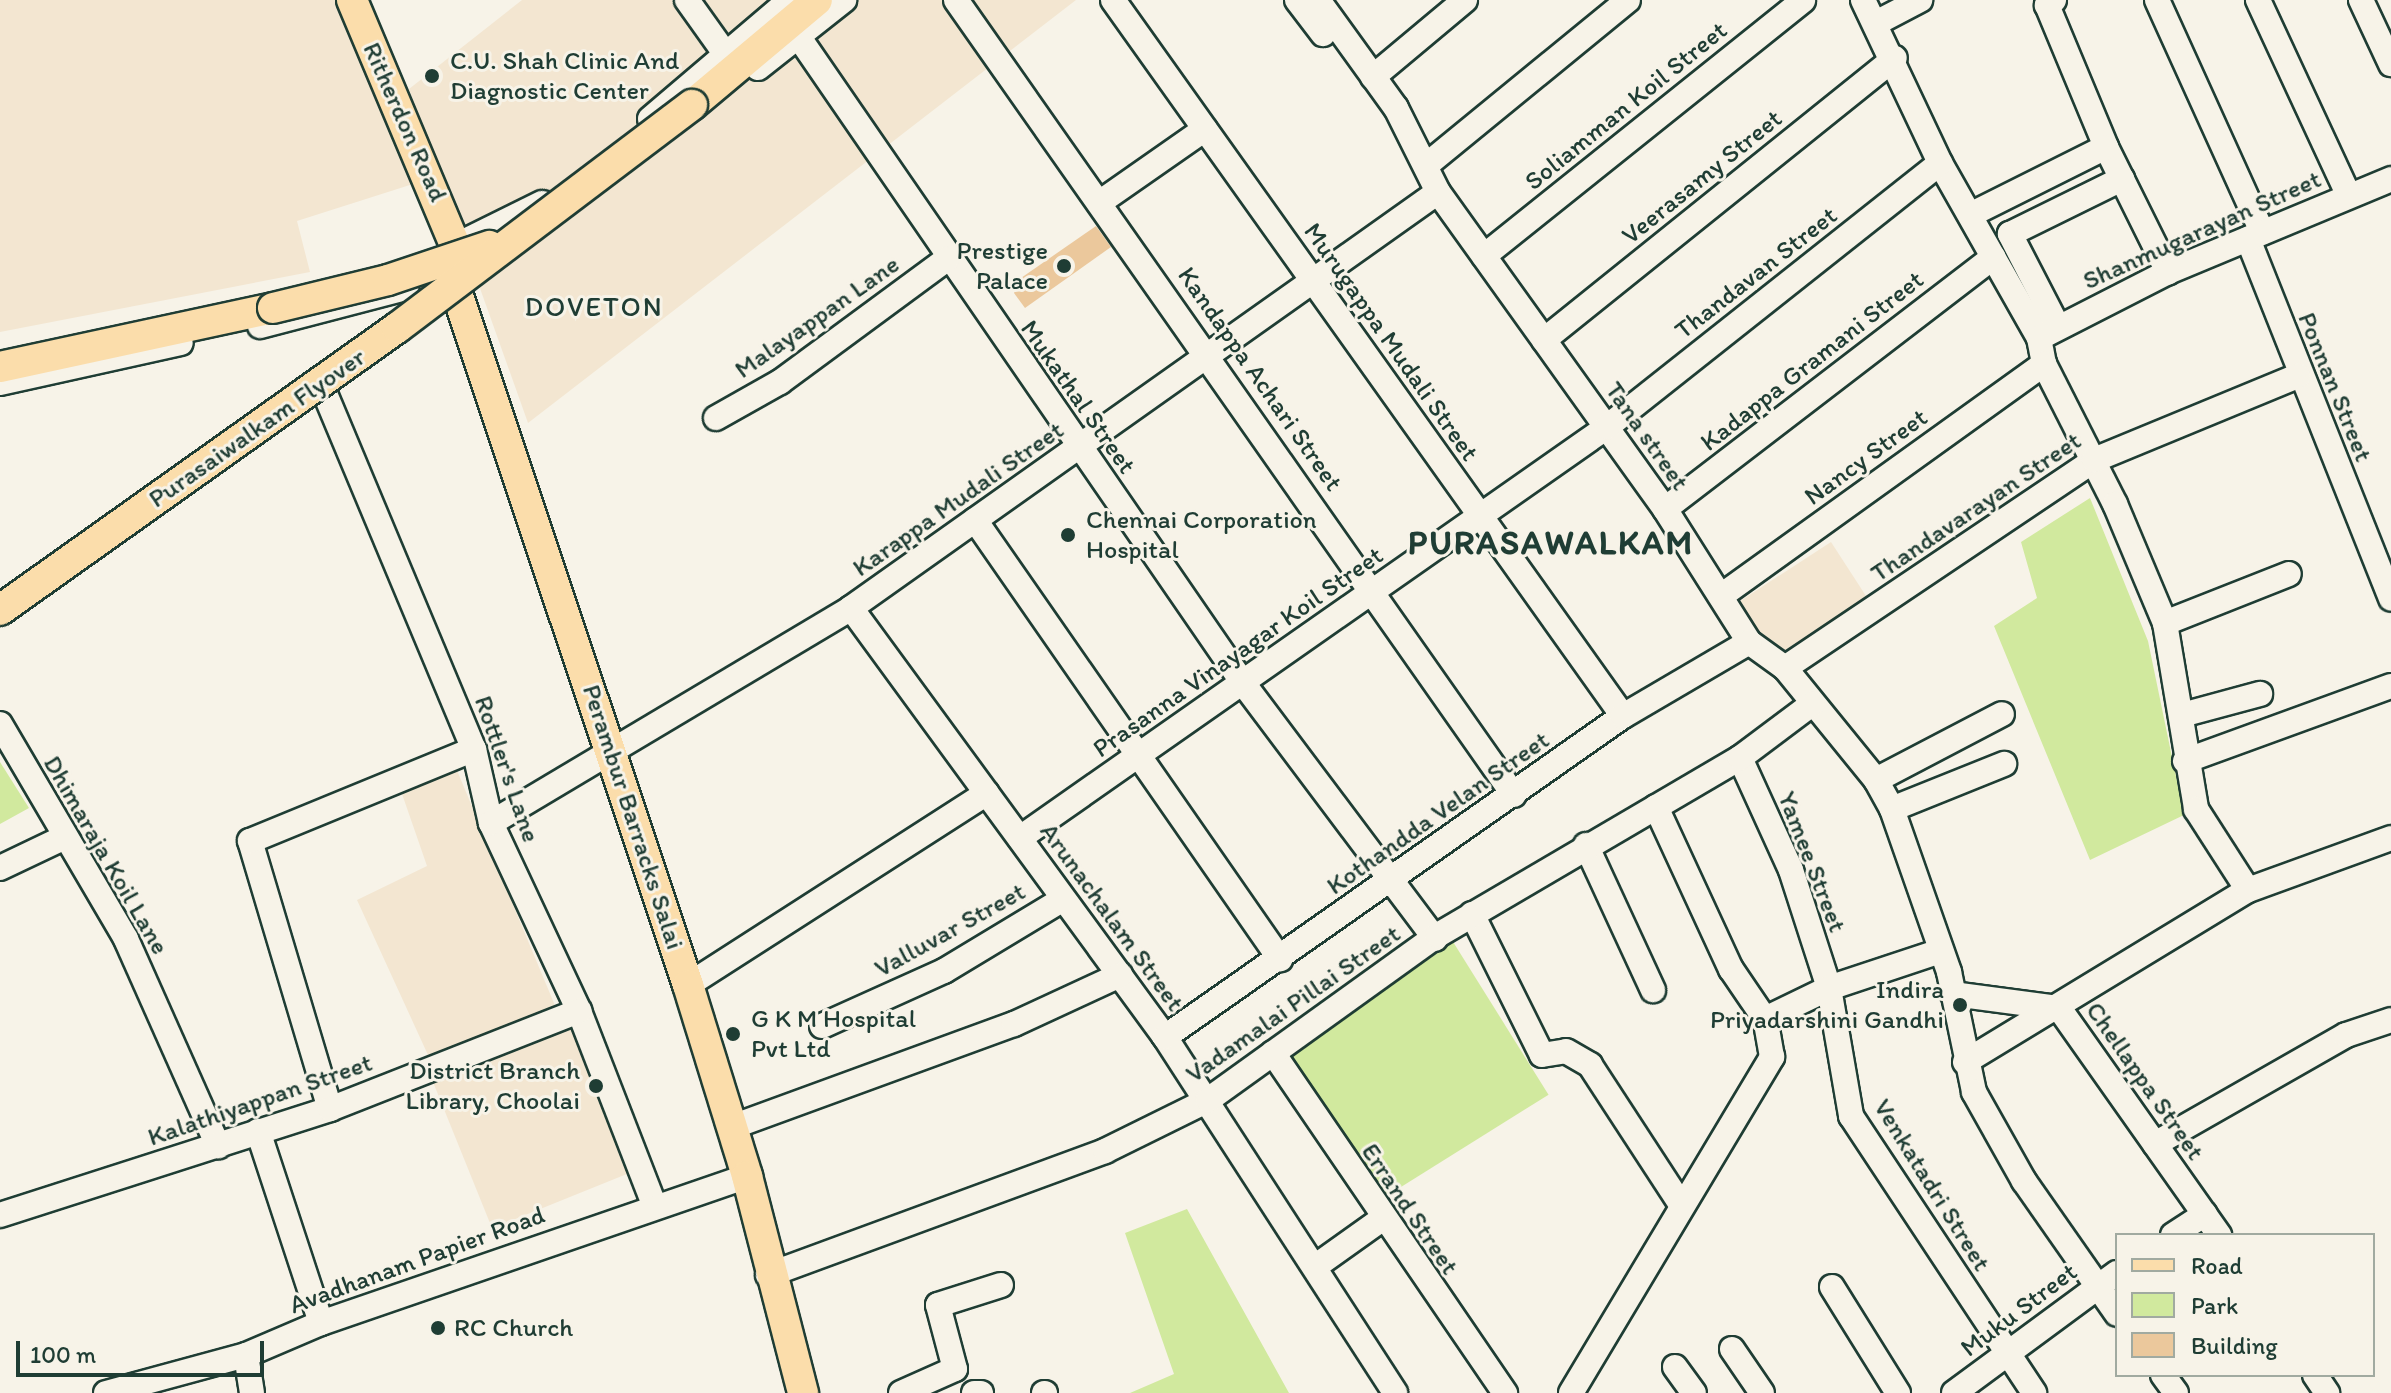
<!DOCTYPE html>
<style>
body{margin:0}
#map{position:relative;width:2391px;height:1393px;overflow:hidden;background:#f7f3e8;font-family:Itim,sans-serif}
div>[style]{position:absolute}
.built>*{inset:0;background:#f3e6d1;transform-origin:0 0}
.green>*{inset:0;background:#d1e99e;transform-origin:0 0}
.building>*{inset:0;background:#ebc89c}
.roads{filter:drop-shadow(2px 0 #1f3d34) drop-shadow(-2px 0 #1f3d34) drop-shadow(0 2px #1f3d34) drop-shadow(0 -2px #1f3d34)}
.minor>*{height:24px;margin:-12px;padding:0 12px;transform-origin:12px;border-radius:12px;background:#f7f3e8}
.major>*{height:30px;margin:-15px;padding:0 15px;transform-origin:15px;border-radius:15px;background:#fbddab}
.bridges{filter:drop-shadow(2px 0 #1f3d34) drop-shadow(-2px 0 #1f3d34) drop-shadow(0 2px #1f3d34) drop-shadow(0 -2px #1f3d34)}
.major-bridge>*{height:30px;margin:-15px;padding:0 15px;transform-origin:15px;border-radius:15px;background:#fbddab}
.dots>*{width:22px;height:22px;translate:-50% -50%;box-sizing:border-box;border:4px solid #f7f3e8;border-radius:50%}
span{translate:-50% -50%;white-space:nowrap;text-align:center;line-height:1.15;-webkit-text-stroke:6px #f7f3e8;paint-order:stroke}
.poi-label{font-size:26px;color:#1f3d34}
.left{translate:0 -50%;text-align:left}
.right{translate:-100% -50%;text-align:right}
.street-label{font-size:26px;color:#1f3d34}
.neighbourhood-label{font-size:28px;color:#1f3d34;letter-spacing:2px}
.district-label{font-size:34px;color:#1f3d34;font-weight:700;letter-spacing:2px}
.legend{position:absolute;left:2115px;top:1233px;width:260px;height:144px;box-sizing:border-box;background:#f7f3e8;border:2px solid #a1aaa0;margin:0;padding:10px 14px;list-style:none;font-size:24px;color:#1f3d34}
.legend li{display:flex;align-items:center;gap:16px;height:40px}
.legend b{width:40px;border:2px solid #a1aaa0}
.scale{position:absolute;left:16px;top:1341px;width:248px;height:36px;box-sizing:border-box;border:4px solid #1f3d34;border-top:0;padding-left:10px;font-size:24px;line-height:28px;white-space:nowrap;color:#1f3d34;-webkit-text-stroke:6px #f7f3e8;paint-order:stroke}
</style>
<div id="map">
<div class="built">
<div style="clip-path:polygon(0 0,336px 0,413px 184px,297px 221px,310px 272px,0 332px)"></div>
<div style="clip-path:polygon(522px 0,1076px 0,528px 423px,409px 89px)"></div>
<div style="left:1831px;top:542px;width:72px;height:111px;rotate:57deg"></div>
<div style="clip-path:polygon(456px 768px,556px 1008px,428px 1055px,357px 900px,427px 866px,401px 791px)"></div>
<div style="left:575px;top:1017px;width:165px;height:156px;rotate:68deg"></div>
</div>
<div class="green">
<div style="clip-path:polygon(2090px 498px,2148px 641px,2184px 815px,2090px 860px,1994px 626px,2037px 598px,2021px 542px)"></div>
<div style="clip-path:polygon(0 762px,29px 808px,0 824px)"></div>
<div style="left:1450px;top:937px;width:186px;height:207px;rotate:58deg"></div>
<div style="clip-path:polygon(1187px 1209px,1289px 1393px,1130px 1393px,1174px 1374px,1125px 1233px)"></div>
</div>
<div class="building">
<div style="clip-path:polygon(1096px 226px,1111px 247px,1025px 308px,1014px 293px,1021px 278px)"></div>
</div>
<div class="roads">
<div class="minor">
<div style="left:687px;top:0;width:69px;rotate:54.5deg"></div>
<div style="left:956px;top:0;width:971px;rotate:54.94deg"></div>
<div style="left:1113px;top:0;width:879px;rotate:54.54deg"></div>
<div style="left:1297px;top:0;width:43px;rotate:52.6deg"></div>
<div style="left:1318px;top:0;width:133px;rotate:54.2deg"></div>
<div style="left:1396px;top:108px;width:94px;rotate:63.4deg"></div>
<div style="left:1438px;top:192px;width:390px;rotate:54.4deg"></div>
<div style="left:1665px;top:509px;width:157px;rotate:57.7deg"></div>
<div style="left:1749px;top:642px;width:44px;rotate:35.8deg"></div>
<div style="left:1785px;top:668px;width:144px;rotate:50.9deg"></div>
<div style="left:1876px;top:780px;width:33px;rotate:61deg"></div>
<div style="left:1892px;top:809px;width:173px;rotate:70.7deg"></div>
<div style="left:1949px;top:972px;width:123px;rotate:78.2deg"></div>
<div style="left:1974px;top:1092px;width:102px;rotate:60.7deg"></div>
<div style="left:2024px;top:1181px;width:162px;rotate:55deg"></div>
<div style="left:1863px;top:0;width:180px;rotate:64.7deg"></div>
<div style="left:1940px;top:163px;width:201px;rotate:60.5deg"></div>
<div style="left:2039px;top:338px;width:26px;rotate:79deg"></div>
<div style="left:2044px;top:364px;width:157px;rotate:63.1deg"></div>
<div style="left:2115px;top:504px;width:129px;rotate:67.2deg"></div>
<div style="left:2165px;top:623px;width:189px;rotate:80.5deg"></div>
<div style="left:2196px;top:809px;width:96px;rotate:57.3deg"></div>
<div style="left:2054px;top:0;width:9px;rotate:144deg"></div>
<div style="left:2047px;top:5px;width:154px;rotate:67.4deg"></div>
<div style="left:2106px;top:147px;width:140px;rotate:63.6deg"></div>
<div style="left:2157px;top:0;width:255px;rotate:65.6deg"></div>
<div style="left:2258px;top:0;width:214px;rotate:65.1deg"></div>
<div style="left:2361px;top:0;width:71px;rotate:64.9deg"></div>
<div style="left:1876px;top:23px;width:50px;rotate:-27.6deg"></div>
<div style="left:798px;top:36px;width:785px;rotate:55.48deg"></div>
<div style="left:1243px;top:683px;width:320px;rotate:53.1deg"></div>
<div style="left:758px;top:68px;width:110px;rotate:-38.3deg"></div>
<div style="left:1373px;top:77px;width:120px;rotate:-39.9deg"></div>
<div style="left:650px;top:119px;width:184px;rotate:-40.4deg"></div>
<div style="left:1429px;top:163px;width:257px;rotate:-39.3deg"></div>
<div style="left:1099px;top:203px;width:129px;rotate:-34.9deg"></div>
<div style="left:1970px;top:215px;width:152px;rotate:-26.6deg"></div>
<div style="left:2248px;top:239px;width:387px;rotate:68.3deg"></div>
<div style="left:457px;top:245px;width:95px;rotate:-26.3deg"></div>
<div style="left:1484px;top:256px;width:409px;rotate:-38.7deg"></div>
<div style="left:260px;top:326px;width:151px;rotate:-14.6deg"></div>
<div style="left:2058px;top:327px;width:105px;rotate:-117.3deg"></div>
<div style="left:2010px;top:234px;width:125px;rotate:-26.2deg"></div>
<div style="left:2039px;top:338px;width:145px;rotate:-27.1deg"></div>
<div style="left:2168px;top:272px;width:242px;rotate:-22.6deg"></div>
<div style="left:1544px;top:340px;width:450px;rotate:-38.8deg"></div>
<div style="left:0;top:383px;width:185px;rotate:-12.5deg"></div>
<div style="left:326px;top:396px;width:383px;rotate:67.3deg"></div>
<div style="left:474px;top:749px;width:76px;rotate:77.1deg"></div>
<div style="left:491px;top:823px;width:208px;rotate:64.9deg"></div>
<div style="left:579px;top:1011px;width:207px;rotate:68.8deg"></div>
<div style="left:716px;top:418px;width:73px;rotate:-29.4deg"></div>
<div style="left:780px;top:382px;width:207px;rotate:-36.4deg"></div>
<div style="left:1665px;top:509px;width:414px;rotate:-37.5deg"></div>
<div style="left:975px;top:520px;width:535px;rotate:55.21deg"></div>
<div style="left:1721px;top:596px;width:398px;rotate:-35.7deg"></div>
<div style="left:851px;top:608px;width:532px;rotate:53.8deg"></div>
<div style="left:1165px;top:1037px;width:424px;rotate:57.1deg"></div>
<div style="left:2165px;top:623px;width:133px;rotate:-21.6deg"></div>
<div style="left:1785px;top:668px;width:372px;rotate:-33.9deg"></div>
<div style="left:2094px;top:460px;width:221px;rotate:-22.4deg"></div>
<div style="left:2182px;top:715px;width:81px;rotate:-15.1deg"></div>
<div style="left:0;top:724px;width:249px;rotate:59.6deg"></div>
<div style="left:126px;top:939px;width:227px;rotate:66deg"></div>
<div style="left:1740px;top:758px;width:123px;rotate:65.5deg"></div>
<div style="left:1791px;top:870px;width:124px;rotate:72.1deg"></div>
<div style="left:1829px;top:988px;width:130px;rotate:80.2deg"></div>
<div style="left:1851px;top:1116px;width:332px;rotate:56.5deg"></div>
<div style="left:2185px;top:761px;width:219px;rotate:-20deg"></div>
<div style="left:1876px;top:780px;width:142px;rotate:-27.6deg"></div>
<div style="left:1656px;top:807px;width:179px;rotate:65.2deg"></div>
<div style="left:1731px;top:969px;width:60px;rotate:55.8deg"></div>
<div style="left:1892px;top:809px;width:121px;rotate:-21.9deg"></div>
<div style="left:491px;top:823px;width:419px;rotate:-30.8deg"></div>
<div style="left:851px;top:608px;width:719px;rotate:-35.32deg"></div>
<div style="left:1020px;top:838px;width:717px;rotate:-35deg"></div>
<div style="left:1607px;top:427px;width:425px;rotate:-38.4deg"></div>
<div style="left:1586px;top:845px;width:160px;rotate:65.2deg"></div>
<div style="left:0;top:868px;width:70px;rotate:-25.5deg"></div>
<div style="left:1472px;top:914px;width:157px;rotate:63.6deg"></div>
<div style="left:1542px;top:1055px;width:24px;rotate:-9deg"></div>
<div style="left:1566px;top:1051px;width:28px;rotate:30deg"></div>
<div style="left:1590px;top:1065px;width:168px;rotate:56.9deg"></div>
<div style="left:688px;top:985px;width:355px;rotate:-32.7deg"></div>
<div style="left:1953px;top:994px;width:107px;rotate:7.5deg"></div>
<div style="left:2059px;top:1008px;width:278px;rotate:54.8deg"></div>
<div style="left:822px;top:1026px;width:134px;rotate:-24.3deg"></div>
<div style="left:944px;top:971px;width:135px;rotate:-31.1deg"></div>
<div style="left:1165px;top:1037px;width:559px;rotate:-35.03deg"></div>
<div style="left:1623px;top:716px;width:146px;rotate:-30.4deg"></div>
<div style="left:1273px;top:1053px;width:412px;rotate:55.7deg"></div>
<div style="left:1965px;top:1062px;width:331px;rotate:-31.3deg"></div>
<div style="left:2248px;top:890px;width:152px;rotate:-20deg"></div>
<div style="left:330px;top:1109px;width:280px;rotate:-106.6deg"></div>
<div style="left:250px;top:841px;width:242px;rotate:-22.3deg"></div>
<div style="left:732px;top:1127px;width:300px;rotate:-20.1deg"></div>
<div style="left:1014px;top:1024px;width:117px;rotate:-24.8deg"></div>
<div style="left:258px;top:1131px;width:202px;rotate:71.8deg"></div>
<div style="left:2155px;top:1144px;width:220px;rotate:-29.7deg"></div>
<div style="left:2346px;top:1035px;width:47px;rotate:-18.4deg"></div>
<div style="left:0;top:1215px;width:347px;rotate:-17.8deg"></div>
<div style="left:330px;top:1109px;width:268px;rotate:-21.5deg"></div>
<div style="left:2173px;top:1235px;width:38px;rotate:-33deg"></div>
<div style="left:1316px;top:1266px;width:81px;rotate:-35.5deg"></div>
<div style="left:768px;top:1275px;width:359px;rotate:-20.2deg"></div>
<div style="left:1105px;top:1151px;width:115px;rotate:-26.3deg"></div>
<div style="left:1208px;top:1100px;width:283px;rotate:-35.7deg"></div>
<div style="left:1438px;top:935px;width:350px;rotate:-30.4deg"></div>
<div style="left:1740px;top:758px;width:90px;rotate:-36.9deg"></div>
<div style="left:1832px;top:1287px;width:125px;rotate:58.1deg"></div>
<div style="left:1732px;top:1349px;width:53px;rotate:55.7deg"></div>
<div style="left:246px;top:1355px;width:38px;rotate:81deg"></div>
<div style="left:1675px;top:1367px;width:32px;rotate:54deg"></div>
<div style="left:2163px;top:1375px;width:22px;rotate:54deg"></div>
<div style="left:2315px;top:1375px;width:22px;rotate:56deg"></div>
<div style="left:106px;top:1393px;width:145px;rotate:-15.2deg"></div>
<div style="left:246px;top:1355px;width:82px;rotate:-23.1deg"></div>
<div style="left:321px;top:1323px;width:451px;rotate:-19deg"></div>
<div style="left:901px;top:1393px;width:59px;rotate:-24deg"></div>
<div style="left:955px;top:1369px;width:66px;rotate:-104.9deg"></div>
<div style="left:938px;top:1305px;width:66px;rotate:-17.6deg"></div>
<div style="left:974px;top:1393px;width:7px"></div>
<div style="left:1044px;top:1393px;width:1px"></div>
<div style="left:1571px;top:1393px;width:392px;rotate:-59.1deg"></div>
<div style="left:1772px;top:1057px;width:39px;rotate:-100deg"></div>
<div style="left:1765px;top:1019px;width:71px;rotate:-25.8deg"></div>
<div style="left:1829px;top:988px;width:117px;rotate:-18.4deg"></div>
<div style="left:1954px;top:1393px;width:202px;rotate:-36.4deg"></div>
</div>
<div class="major">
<div style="left:352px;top:0;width:266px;rotate:67.2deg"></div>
<div style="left:455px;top:245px;width:51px;rotate:86.6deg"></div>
<div style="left:458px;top:296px;width:726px;rotate:71.54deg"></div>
<div style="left:688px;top:985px;width:200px;rotate:72.8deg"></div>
<div style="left:747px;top:1176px;width:224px;rotate:75.5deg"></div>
<div style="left:692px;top:105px;width:163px;rotate:-40deg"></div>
<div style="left:0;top:367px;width:279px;rotate:-12.2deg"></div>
</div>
</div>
<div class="bridges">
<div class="major-bridge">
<div style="left:273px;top:308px;width:118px;rotate:-13.7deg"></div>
<div style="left:388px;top:280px;width:107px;rotate:-18.6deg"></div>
<div style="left:0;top:610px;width:487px;rotate:-35.4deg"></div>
<div style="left:397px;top:328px;width:370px;rotate:-37.1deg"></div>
</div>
</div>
<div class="dots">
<div style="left:432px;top:76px;background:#1f3d34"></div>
<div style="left:1064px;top:266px;background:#1f3d34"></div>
<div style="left:1068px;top:535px;background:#1f3d34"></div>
<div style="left:1960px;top:1005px;background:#1f3d34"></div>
<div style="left:733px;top:1034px;background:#1f3d34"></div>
<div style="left:596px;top:1086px;background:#1f3d34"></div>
<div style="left:438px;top:1328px;background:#1f3d34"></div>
</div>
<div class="poi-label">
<span class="left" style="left:450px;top:76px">C.U. Shah Clinic And<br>Diagnostic Center</span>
<span class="right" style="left:1048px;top:266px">Prestige<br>Palace</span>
<span class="left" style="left:1086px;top:535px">Chennai Corporation<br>Hospital</span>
<span class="right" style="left:1944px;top:1005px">Indira<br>Priyadarshini Gandhi</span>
<span class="left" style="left:751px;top:1034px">G K M Hospital<br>Pvt Ltd</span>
<span class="right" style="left:580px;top:1086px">District Branch<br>Library, Choolai</span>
<span class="left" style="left:454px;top:1328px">RC Church</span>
</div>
<div class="street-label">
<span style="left:1626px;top:106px;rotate:-39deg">Soliamman Koil Street</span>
<span style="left:405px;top:122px;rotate:66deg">Ritherdon Road</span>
<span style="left:1702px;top:177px;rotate:-39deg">Veerasamy Street</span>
<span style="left:2202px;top:230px;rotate:-24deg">Shanmugarayan Street</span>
<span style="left:1756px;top:273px;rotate:-38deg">Thandavan Street</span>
<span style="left:817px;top:317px;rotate:-35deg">Malayappan Lane</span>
<span style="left:1391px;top:342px;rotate:55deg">Murugappa Mudali Street</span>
<span style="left:1812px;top:361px;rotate:-38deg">Kadappa Gramani Street</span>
<span style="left:1260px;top:379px;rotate:55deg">Kandappa Achari Street</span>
<span style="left:2335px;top:387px;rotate:68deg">Ponnan Street</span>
<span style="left:1078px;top:397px;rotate:55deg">Mukathal Street</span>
<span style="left:257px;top:428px;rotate:-35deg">Purasaiwalkam Flyover</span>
<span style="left:1647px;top:436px;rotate:55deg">Tana street</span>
<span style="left:1866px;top:457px;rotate:-36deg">Nancy Street</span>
<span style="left:958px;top:499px;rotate:-35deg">Karappa Mudali Street</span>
<span style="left:1976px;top:507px;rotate:-34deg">Thandavarayan Street</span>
<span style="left:1238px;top:652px;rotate:-35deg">Prasanna Vinayagar Koil Street</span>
<span style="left:507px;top:769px;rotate:71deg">Rottler's Lane</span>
<span style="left:1438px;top:813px;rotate:-35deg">Kothandda Velan Street</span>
<span style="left:633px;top:817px;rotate:72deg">Perambur Barracks Salai</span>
<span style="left:106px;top:855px;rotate:60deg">Dhimaraja Koil Lane</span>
<span style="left:1812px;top:862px;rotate:69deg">Yamee Street</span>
<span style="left:1112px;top:917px;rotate:54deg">Arunachalam Street</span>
<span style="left:950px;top:930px;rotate:-29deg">Valluvar Street</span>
<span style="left:1293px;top:1004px;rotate:-35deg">Vadamalai Pillai Street</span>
<span style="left:2145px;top:1081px;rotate:55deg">Chellappa Street</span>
<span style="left:260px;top:1100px;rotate:-19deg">Kalathiyappan Street</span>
<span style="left:1932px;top:1185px;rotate:58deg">Venkatadri Street</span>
<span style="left:1410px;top:1209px;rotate:56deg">Errand Street</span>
<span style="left:417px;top:1260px;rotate:-20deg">Avadhanam Papier Road</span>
<span style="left:2019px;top:1310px;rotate:-37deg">Muku Street</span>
</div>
<div class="neighbourhood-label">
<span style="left:594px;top:306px">DOVETON</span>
</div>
<div class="district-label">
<span style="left:1551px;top:543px">PURASAWALKAM</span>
</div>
<ul class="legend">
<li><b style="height:10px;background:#fbddab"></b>Road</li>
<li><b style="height:22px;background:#d1e99e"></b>Park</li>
<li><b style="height:22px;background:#ebc89c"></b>Building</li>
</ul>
<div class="scale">100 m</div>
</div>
